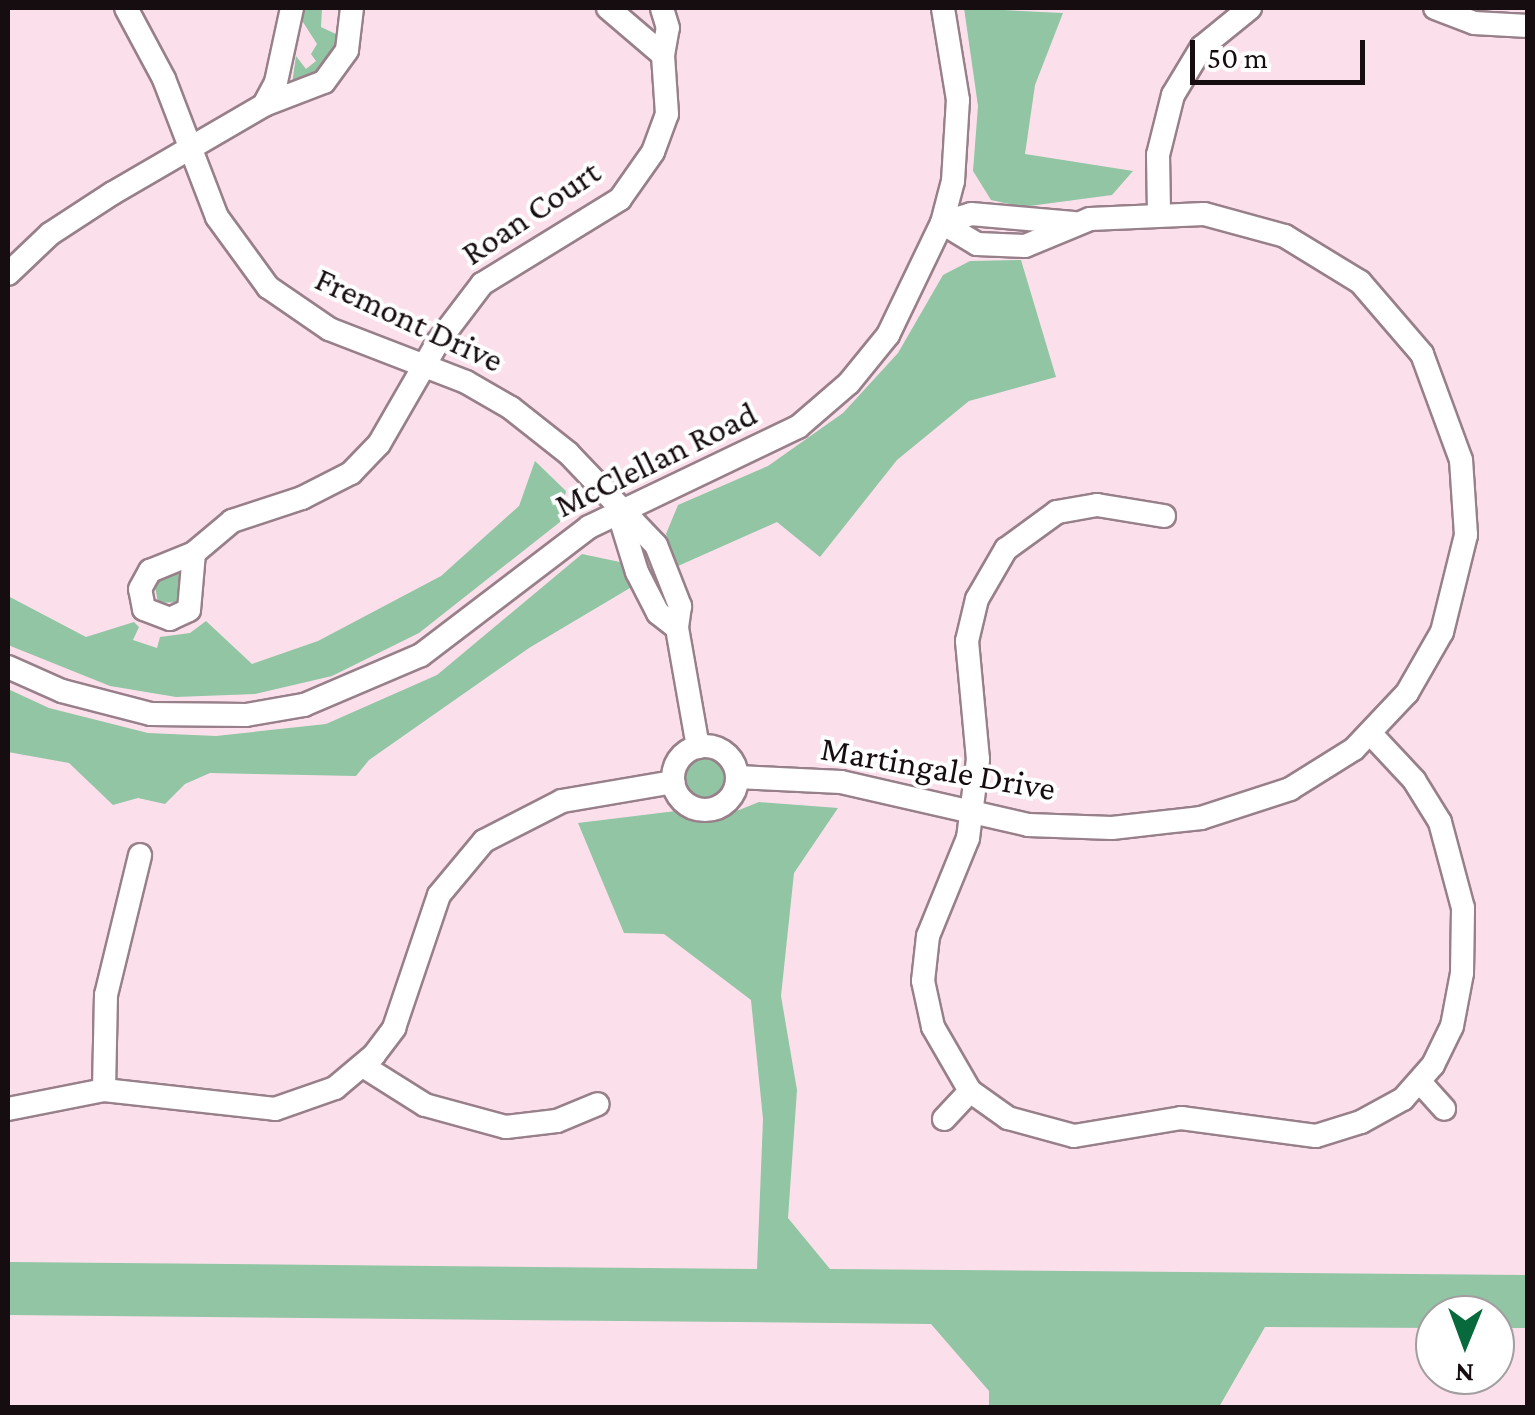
<!DOCTYPE html>
<style>
body{margin:0}
#map{position:relative;width:1535px;height:1415px;overflow:hidden;background:#fbe0eb;font-family:"Crimson Pro",serif}
div>[style]{position:absolute}
.green>*{inset:0;background:#91c5a3}
.round{border-radius:50%}
.roads{filter:drop-shadow(2px 0 #98808a) drop-shadow(-2px 0 #98808a) drop-shadow(0 2px #98808a) drop-shadow(0 -2px #98808a)}
.minor>*{height:22px;margin:-11px;padding:0 11px;transform-origin:11px;border-radius:11px;background:#fff}
.minor>.ring{margin:-11px;padding:0;box-sizing:content-box;background:none;border:22px solid #fff;border-radius:50%}
span{translate:-50% -50%;white-space:nowrap;text-align:center;line-height:1.15;-webkit-text-stroke:8px #fff;paint-order:stroke}
.street-label{font-size:35px;color:#160d11}
.frame{position:absolute;inset:0;border:10px solid #160d11;pointer-events:none}
.north{position:absolute;left:1415px;top:1295px;width:100px;height:100px;box-sizing:border-box;background:#fff;border:2px solid #a29ea0;border-radius:50%;rotate:181deg;font-size:28px;font-weight:700;line-height:40px;text-align:center;color:#160d11}
.north::after{content:'';display:block;margin:auto;width:35px;height:45px;background:#08693d;clip-path:polygon(50% 0,100% 100%,50% 72%,0 100%)}
.scale{position:absolute;left:1190px;top:40px;width:175px;height:45px;box-sizing:border-box;border:5px solid #160d11;border-top:0;padding-left:12px;font-size:30px;line-height:35px;white-space:nowrap;color:#160d11;-webkit-text-stroke:8px #fff;paint-order:stroke}
</style>
<div id="map">
<div class="green">
<div style="clip-path:polygon(303px 8px,322px 8px,321px 27px,340px 36px,325px 67px,292px 84px,296px 56px,306px 69px,316px 61px,311px 54px,317px 44px,301px 19px)"></div>
<div style="clip-path:polygon(964px 8px,1063px 13px,1035px 85px,1025px 154px,1133px 171px,1112px 195px,1022px 207px,991px 200px,973px 171px,978px 106px)"></div>
<div style="clip-path:polygon(1021px 260px,1056px 377px,969px 401px,897px 460px,820px 557px,777px 522px,678px 566px,666px 534px,678px 505px,768px 466px,843px 413px,898px 353px,943px 275px,970px 261px)"></div>
<div style="clip-path:polygon(535px 461px,566px 491px,560px 522px,419px 633px,332px 676px,255px 694px,176px 697px,110px 686px,8px 645px,8px 596px,86px 637px,134px 622px,139px 627px,133px 640px,157px 648px,160px 637px,190px 633px,206px 621px,252px 664px,318px 641px,441px 576px,519px 506px)"></div>
<div style="clip-path:polygon(582px 554px,620px 562px,635px 585px,529px 648px,369px 760px,356px 776px,210px 773px,185px 784px,165px 804px,138px 798px,113px 805px,69px 763px,8px 752px,8px 689px,49px 708px,148px 733px,216px 736px,326px 724px,437px 675px)"></div>
<div style="clip-path:polygon(182px 567px,179px 602px,158px 603px,154px 581px)"></div>
<div class="round" style="left:682px;top:756px;width:46px;height:46px"></div>
<div style="clip-path:polygon(759px 802px,838px 808px,794px 873px,781px 996px,797px 1090px,788px 1218px,830px 1269px,1527px 1275px,1527px 1328px,1495px 1328px,1495px 1315px,1435px 1315px,1435px 1328px,1265px 1327px,1219px 1407px,989px 1408px,989px 1391px,931px 1324px,8px 1315px,8px 1262px,757px 1269px,763px 1119px,751px 1000px,664px 934px,624px 933px,578px 823px,676px 811px,709px 822px)"></div>
</div>
<div class="roads">
<div class="minor">
<div style="left:126px;top:8px;width:81px;rotate:61.8deg"></div>
<div style="left:164px;top:79px;width:148px;rotate:69deg"></div>
<div style="left:217px;top:217px;width:87px;rotate:53.9deg"></div>
<div style="left:268px;top:287px;width:74px;rotate:34.5deg"></div>
<div style="left:329px;top:329px;width:147px;rotate:21.1deg"></div>
<div style="left:466px;top:382px;width:52px;rotate:30deg"></div>
<div style="left:511px;top:408px;width:73px;rotate:38.3deg"></div>
<div style="left:568px;top:453px;width:127px;rotate:46.3deg"></div>
<div style="left:656px;top:545px;width:66px;rotate:68.5deg"></div>
<div style="left:680px;top:606px;width:22px;rotate:98deg"></div>
<div style="left:677px;top:628px;width:121px;rotate:80deg"></div>
<div style="left:608px;top:8px;width:72px;rotate:40.5deg"></div>
<div style="left:1435px;top:8px;width:42px;rotate:21deg"></div>
<div style="left:1474px;top:23px;width:54px;rotate:3.2deg"></div>
<div style="left:264px;top:105px;width:26px;rotate:-62deg"></div>
<div style="left:276px;top:82px;width:76px;rotate:-77.8deg"></div>
<div style="left:1159px;top:212px;width:57px;rotate:-91deg"></div>
<div style="left:1158px;top:155px;width:62px;rotate:-76deg"></div>
<div style="left:1173px;top:95px;width:56px;rotate:-58.9deg"></div>
<div style="left:1202px;top:47px;width:62px;rotate:-39.1deg"></div>
<div style="left:942px;top:223px;width:30px;rotate:-17deg"></div>
<div style="left:971px;top:214px;width:103px;rotate:5deg"></div>
<div style="left:8px;top:274px;width:58px;rotate:-43.6deg"></div>
<div style="left:50px;top:234px;width:75px;rotate:-33.1deg"></div>
<div style="left:113px;top:193px;width:175px;rotate:-30.2deg"></div>
<div style="left:264px;top:105px;width:64px;rotate:-21deg"></div>
<div style="left:324px;top:82px;width:39px;rotate:-54deg"></div>
<div style="left:347px;top:50px;width:42px;rotate:-83.2deg"></div>
<div style="left:618px;top:511px;width:64px;rotate:72.7deg"></div>
<div style="left:637px;top:572px;width:46px;rotate:62.9deg"></div>
<div style="left:658px;top:613px;width:24px;rotate:38deg"></div>
<div style="left:1164px;top:516px;width:68px;rotate:-170.7deg"></div>
<div style="left:1097px;top:505px;width:41px;rotate:170.1deg"></div>
<div style="left:1057px;top:512px;width:63px;rotate:144deg"></div>
<div style="left:1006px;top:549px;width:58px;rotate:120.1deg"></div>
<div style="left:977px;top:599px;width:43px;rotate:103.4deg"></div>
<div style="left:967px;top:641px;width:119px;rotate:84.7deg"></div>
<div style="left:978px;top:759px;width:80px;rotate:97.2deg"></div>
<div style="left:968px;top:838px;width:106px;rotate:112.2deg"></div>
<div style="left:928px;top:936px;width:45px;rotate:96.3deg"></div>
<div style="left:923px;top:981px;width:47px;rotate:77.7deg"></div>
<div style="left:933px;top:1027px;width:74px;rotate:60deg"></div>
<div style="left:970px;top:1091px;width:47px;rotate:35.4deg"></div>
<div style="left:1008px;top:1118px;width:68px;rotate:15.3deg"></div>
<div style="left:1074px;top:1136px;width:109px;rotate:-9.5deg"></div>
<div style="left:1181px;top:1118px;width:136px;rotate:7.6deg"></div>
<div style="left:1316px;top:1136px;width:47px;rotate:-17.3deg"></div>
<div style="left:1361px;top:1122px;width:48px;rotate:-28.7deg"></div>
<div style="left:1403px;top:1099px;width:45px;rotate:-48.6deg"></div>
<div style="left:1433px;top:1065px;width:43px;rotate:-64deg"></div>
<div style="left:1452px;top:1026px;width:54px;rotate:-79.3deg"></div>
<div style="left:1462px;top:973px;width:65px;rotate:-89.1deg"></div>
<div style="left:1463px;top:908px;width:89px;rotate:-105deg"></div>
<div style="left:1440px;top:822px;width:49px;rotate:-121.8deg"></div>
<div style="left:1414px;top:780px;width:63px;rotate:-133.1deg"></div>
<div style="left:194px;top:553px;width:57px;rotate:95deg"></div>
<div style="left:189px;top:610px;width:21px;rotate:155deg"></div>
<div style="left:170px;top:619px;width:28px;rotate:-159deg"></div>
<div style="left:144px;top:609px;width:20px;rotate:-101deg"></div>
<div style="left:140px;top:589px;width:21px;rotate:-61deg"></div>
<div style="left:150px;top:571px;width:48px;rotate:-22.2deg"></div>
<div style="left:194px;top:553px;width:50px;rotate:-40.1deg"></div>
<div style="left:232px;top:521px;width:74px;rotate:-18.2deg"></div>
<div style="left:302px;top:498px;width:55px;rotate:-27deg"></div>
<div style="left:351px;top:473px;width:40px;rotate:-46deg"></div>
<div style="left:379px;top:444px;width:118px;rotate:-60deg"></div>
<div style="left:438px;top:342px;width:73px;rotate:-52.8deg"></div>
<div style="left:482px;top:284px;width:162px;rotate:-31.6deg"></div>
<div style="left:620px;top:199px;width:57px;rotate:-54.9deg"></div>
<div style="left:653px;top:152px;width:40px;rotate:-69.8deg"></div>
<div style="left:667px;top:114px;width:59px;rotate:-93.9deg"></div>
<div style="left:663px;top:55px;width:27px;rotate:-80deg"></div>
<div style="left:668px;top:28px;width:21px;rotate:-107deg"></div>
<div style="left:8px;top:667px;width:59px;rotate:24deg"></div>
<div style="left:62px;top:691px;width:92px;rotate:14.5deg"></div>
<div style="left:151px;top:714px;width:95px;rotate:0.6deg"></div>
<div style="left:246px;top:715px;width:59px;rotate:-9.8deg"></div>
<div style="left:304px;top:705px;width:127px;rotate:-23.1deg"></div>
<div style="left:421px;top:655px;width:211px;rotate:-37.3deg"></div>
<div style="left:589px;top:527px;width:232px;rotate:-25.6deg"></div>
<div style="left:798px;top:427px;width:67px;rotate:-40.8deg"></div>
<div style="left:849px;top:383px;width:62px;rotate:-50.9deg"></div>
<div style="left:888px;top:335px;width:124px;rotate:-64.3deg"></div>
<div style="left:942px;top:223px;width:43px;rotate:-75.3deg"></div>
<div style="left:953px;top:181px;width:81px;rotate:-86.5deg"></div>
<div style="left:958px;top:100px;width:93px;rotate:-99.3deg"></div>
<div class="ring" style="left:673px;top:746px;width:42px;height:42px"></div>
<div style="left:737px;top:777px;width:104px;rotate:2.8deg"></div>
<div style="left:841px;top:782px;width:192px;rotate:12.9deg"></div>
<div style="left:1028px;top:825px;width:84px;rotate:2deg"></div>
<div style="left:1112px;top:828px;width:90px;rotate:-6.4deg"></div>
<div style="left:1201px;top:818px;width:94px;rotate:-18deg"></div>
<div style="left:1290px;top:789px;width:75px;rotate:-32deg"></div>
<div style="left:1354px;top:749px;width:77px;rotate:-46.6deg"></div>
<div style="left:1407px;top:693px;width:70px;rotate:-60.2deg"></div>
<div style="left:1442px;top:632px;width:100px;rotate:-76.1deg"></div>
<div style="left:1466px;top:535px;width:75px;rotate:-93.8deg"></div>
<div style="left:1461px;top:460px;width:113px;rotate:-110.2deg"></div>
<div style="left:1422px;top:354px;width:95px;rotate:-130.7deg"></div>
<div style="left:1360px;top:282px;width:88px;rotate:-148.5deg"></div>
<div style="left:1285px;top:236px;width:84px;rotate:-164.8deg"></div>
<div style="left:1204px;top:214px;width:114px;rotate:177.5deg"></div>
<div style="left:1090px;top:219px;width:70px;rotate:157.4deg"></div>
<div style="left:1025px;top:246px;width:48px;rotate:-177.6deg"></div>
<div style="left:977px;top:244px;width:41px;rotate:-149deg"></div>
<div style="left:363px;top:1066px;width:73px;rotate:32.2deg"></div>
<div style="left:425px;top:1105px;width:84px;rotate:15.2deg"></div>
<div style="left:506px;top:1127px;width:51px;rotate:-6.7deg"></div>
<div style="left:557px;top:1121px;width:44px;rotate:-22.5deg"></div>
<div style="left:1420px;top:1082px;width:36px;rotate:48deg"></div>
<div style="left:104px;top:1090px;width:95px;rotate:-88.8deg"></div>
<div style="left:106px;top:995px;width:144px;rotate:-76.3deg"></div>
<div style="left:8px;top:1109px;width:98px;rotate:-11.2deg"></div>
<div style="left:104px;top:1090px;width:172px;rotate:6.3deg"></div>
<div style="left:275px;top:1109px;width:64px;rotate:-19.3deg"></div>
<div style="left:335px;top:1088px;width:51px;rotate:-40.2deg"></div>
<div style="left:374px;top:1055px;width:34px;rotate:-53deg"></div>
<div style="left:394px;top:1028px;width:140px;rotate:-71.3deg"></div>
<div style="left:439px;top:895px;width:70px;rotate:-50.2deg"></div>
<div style="left:484px;top:841px;width:88px;rotate:-27.1deg"></div>
<div style="left:562px;top:801px;width:113px;rotate:-9.7deg"></div>
<div style="left:944px;top:1119px;width:38px;rotate:-47deg"></div>
</div>
</div>
<div class="street-label">
<span style="left:531px;top:213px;rotate:-34deg">Roan Court</span>
<span style="left:409px;top:320px;rotate:25deg">Fremont Drive</span>
<span style="left:656px;top:460px;rotate:-26deg">McClellan Road</span>
<span style="left:938px;top:769px;rotate:10deg">Martingale Drive</span>
</div>
<div class="frame"></div>
<div class="north">N</div>
<div class="scale">50 m</div>
</div>
